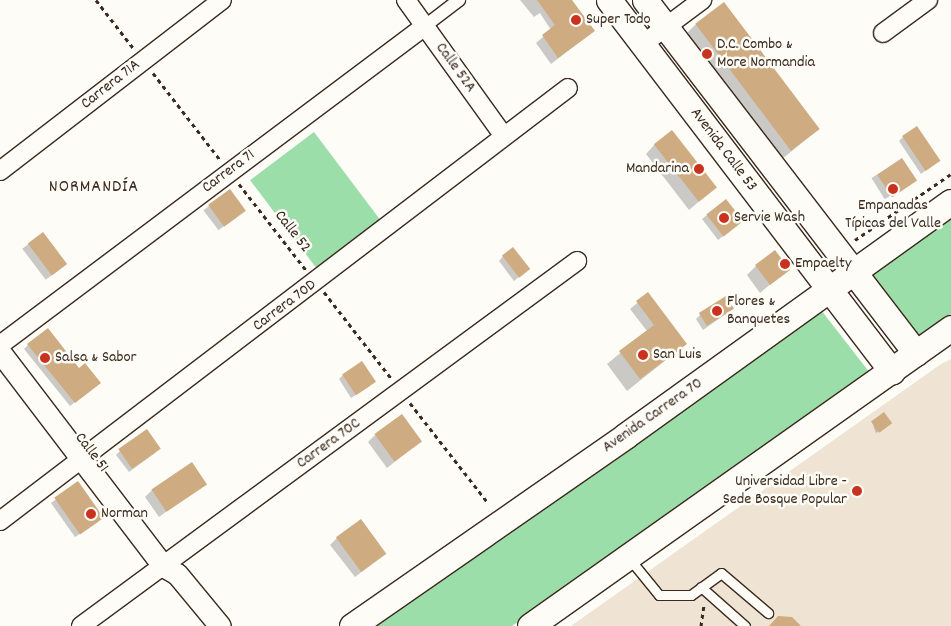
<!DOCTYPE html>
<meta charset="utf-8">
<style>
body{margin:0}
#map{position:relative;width:951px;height:626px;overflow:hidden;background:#fdfcf7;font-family:Dekko,sans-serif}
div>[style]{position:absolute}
.built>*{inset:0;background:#efe4d4}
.green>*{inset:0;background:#9bdea9;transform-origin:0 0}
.shadow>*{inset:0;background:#0003;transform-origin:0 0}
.building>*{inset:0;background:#ceab81;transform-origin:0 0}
.path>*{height:3px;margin-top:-1.5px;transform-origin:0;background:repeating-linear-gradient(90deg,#3b2a1e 0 4px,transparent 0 8px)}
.roads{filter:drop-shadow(1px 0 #3b2a1e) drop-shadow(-1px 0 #3b2a1e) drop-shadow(0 1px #3b2a1e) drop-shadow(0 -1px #3b2a1e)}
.service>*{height:9px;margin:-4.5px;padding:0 4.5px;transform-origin:4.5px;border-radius:4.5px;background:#fdfcf7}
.pedestrian>*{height:12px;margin:-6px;padding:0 6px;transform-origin:6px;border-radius:6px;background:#fdfcf7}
.minor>*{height:18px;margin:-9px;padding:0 9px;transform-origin:9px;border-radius:9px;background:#fdfcf7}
.tertiary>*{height:21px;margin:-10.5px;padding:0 10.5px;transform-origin:10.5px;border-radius:10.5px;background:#fdfcf7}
.secondary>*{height:25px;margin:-12.5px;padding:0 12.5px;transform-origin:12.5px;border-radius:12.5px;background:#fdfcf7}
.dots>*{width:14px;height:14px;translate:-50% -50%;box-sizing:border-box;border:2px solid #fdfcf7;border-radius:50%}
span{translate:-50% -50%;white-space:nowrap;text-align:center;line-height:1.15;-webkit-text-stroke:5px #fdfcf7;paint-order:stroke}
.poi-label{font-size:16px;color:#3b2a1e}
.left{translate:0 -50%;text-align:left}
.right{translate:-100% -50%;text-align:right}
.street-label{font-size:16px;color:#3b2a1e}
.neighbourhood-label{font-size:18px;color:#3b2a1e;letter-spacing:1px}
</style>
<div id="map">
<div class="built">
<div style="clip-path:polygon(951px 359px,951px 626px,571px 626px,941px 364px)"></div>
</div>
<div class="green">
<div style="left:314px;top:132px;width:119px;height:80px;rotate:53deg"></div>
<div style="clip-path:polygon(951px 216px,951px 317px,919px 341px,870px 276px)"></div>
<div style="clip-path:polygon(821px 310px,870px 373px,623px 550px,512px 626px,373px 626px)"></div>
</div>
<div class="shadow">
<div style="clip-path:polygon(520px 0,571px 0,594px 31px,551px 64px,536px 43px,551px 30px,540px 13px,534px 17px)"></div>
<div style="clip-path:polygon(696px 24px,819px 129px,782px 159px,687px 33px)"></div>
<div style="clip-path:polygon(903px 137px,939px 160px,921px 174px,899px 141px)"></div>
<div style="clip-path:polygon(655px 144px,715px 188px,689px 210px,646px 154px)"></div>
<div style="left:902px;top:159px;width:25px;height:36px;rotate:58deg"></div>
<div style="left:229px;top:191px;width:25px;height:32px;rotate:53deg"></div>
<div style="clip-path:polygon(707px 215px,737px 226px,718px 240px,702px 219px)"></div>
<div style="left:43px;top:233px;width:39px;height:26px;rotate:53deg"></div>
<div style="clip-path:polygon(503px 256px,524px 273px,514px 281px,499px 261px)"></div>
<div style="clip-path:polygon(756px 266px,788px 270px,760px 293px,747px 275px)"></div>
<div style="clip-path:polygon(648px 294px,686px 344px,627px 391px,607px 364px,647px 331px,630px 309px)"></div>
<div style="clip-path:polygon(733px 309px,703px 330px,696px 319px,700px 315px)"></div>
<div style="clip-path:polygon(28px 345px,95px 387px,70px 406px,24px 349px)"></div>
<div style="clip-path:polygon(343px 375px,370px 386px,351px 398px,339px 379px)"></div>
<div style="clip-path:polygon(872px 422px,888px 425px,876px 433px)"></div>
<div style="clip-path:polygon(375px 435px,420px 442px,387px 468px,368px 442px)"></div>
<div style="clip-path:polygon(120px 451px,155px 453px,129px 472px,116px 455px)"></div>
<div style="clip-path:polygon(78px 483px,98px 522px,75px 537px,51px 503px)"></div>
<div style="clip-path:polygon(205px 484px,159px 517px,145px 497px,152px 490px)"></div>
<div style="clip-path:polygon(337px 538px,385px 554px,355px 577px,330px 545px)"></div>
</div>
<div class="building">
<div style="clip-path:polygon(537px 0,572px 0,595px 31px,558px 58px,542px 35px,555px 25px)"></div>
<div style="left:724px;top:2px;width:159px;height:36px;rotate:53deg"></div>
<div style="left:917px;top:126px;width:42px;height:18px;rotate:56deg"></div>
<div style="left:672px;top:130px;width:73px;height:23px;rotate:52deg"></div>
<div style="left:902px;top:158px;width:27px;height:30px;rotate:56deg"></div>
<div style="left:230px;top:189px;width:27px;height:27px;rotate:54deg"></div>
<div style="left:726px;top:199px;width:28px;height:25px;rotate:52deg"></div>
<div style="left:43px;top:232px;width:40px;height:19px;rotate:53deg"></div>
<div style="left:513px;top:247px;width:28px;height:14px;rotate:52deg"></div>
<div style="left:775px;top:250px;width:25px;height:25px;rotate:53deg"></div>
<div style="clip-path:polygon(648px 292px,687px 344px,640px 379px,619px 351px,654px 325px,636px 301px)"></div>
<div style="left:726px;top:296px;width:15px;height:32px;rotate:58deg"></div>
<div style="clip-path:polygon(48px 328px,79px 368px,85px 363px,101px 383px,75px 403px,27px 344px)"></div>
<div style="left:362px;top:361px;width:25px;height:24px;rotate:56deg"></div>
<div style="left:884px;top:412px;width:14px;height:16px;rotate:54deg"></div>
<div style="left:402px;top:414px;width:34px;height:34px;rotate:54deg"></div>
<div style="left:147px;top:429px;width:24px;height:35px;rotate:55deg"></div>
<div style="left:192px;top:462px;width:27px;height:49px;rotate:56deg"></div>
<div style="left:78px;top:481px;width:45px;height:29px;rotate:55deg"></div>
<div style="left:361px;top:519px;width:43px;height:31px;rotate:54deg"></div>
<div style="clip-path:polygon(778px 616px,792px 617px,801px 626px,769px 626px)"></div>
</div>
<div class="path">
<div style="left:96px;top:0;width:62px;rotate:52.2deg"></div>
<div style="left:153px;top:73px;width:111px;rotate:52.3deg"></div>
<div style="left:239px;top:184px;width:109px;rotate:52.1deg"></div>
<div style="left:855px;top:240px;width:116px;rotate:-34.5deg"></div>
<div style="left:324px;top:292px;width:109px;rotate:52.1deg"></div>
<div style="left:410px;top:403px;width:127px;rotate:52deg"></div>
<div style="left:701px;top:626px;width:21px;rotate:-82deg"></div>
</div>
<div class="roads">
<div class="service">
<div style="left:628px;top:557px;width:49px;rotate:50.8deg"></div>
<div style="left:659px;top:595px;width:32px"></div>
<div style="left:691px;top:595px;width:37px;rotate:-36deg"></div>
<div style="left:721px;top:573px;width:62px;rotate:40.4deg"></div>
<div style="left:701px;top:587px;width:59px;rotate:41.6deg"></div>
</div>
<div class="pedestrian">
<div style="left:425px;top:26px;width:43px;rotate:-37.4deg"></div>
</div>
<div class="minor">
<div style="left:406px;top:0;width:166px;rotate:54.3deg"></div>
<div style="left:883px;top:33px;width:56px;rotate:-36.3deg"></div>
<div style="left:643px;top:44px;width:74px;rotate:-36.7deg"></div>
<div style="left:0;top:171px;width:280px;rotate:-37.6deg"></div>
<div style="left:0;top:345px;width:531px;rotate:-36.89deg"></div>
<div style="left:0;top:521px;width:714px;rotate:-37.32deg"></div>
<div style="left:81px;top:626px;width:616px;rotate:-36.35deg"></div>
</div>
<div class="tertiary">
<div style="left:0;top:352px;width:269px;rotate:52.7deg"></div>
<div style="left:163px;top:566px;width:16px;rotate:30deg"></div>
<div style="left:177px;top:574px;width:67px;rotate:50.4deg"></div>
</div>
<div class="secondary">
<div style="left:609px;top:0;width:467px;rotate:52.7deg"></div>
<div style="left:645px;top:0;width:445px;rotate:52.5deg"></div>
<div style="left:352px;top:626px;width:333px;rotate:-34.8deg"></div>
<div style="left:625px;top:436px;width:401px;rotate:-35.7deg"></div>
<div style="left:530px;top:626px;width:516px;rotate:-35.29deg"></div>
</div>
</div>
<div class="dots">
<div style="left:576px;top:20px;background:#c8321e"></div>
<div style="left:707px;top:54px;background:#c8321e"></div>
<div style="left:699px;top:169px;background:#c8321e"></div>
<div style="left:893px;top:189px;background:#c8321e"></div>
<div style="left:724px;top:218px;background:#c8321e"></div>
<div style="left:785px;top:264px;background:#c8321e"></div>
<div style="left:717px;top:311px;background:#c8321e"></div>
<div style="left:643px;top:355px;background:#c8321e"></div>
<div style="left:45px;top:358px;background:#c8321e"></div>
<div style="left:857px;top:491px;background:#c8321e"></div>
<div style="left:91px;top:514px;background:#c8321e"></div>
</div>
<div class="poi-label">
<span class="left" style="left:586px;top:20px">Super Todo</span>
<span class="left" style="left:717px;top:54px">D.C. Combo &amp;<br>More Normandia</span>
<span class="right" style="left:689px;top:169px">Mandarina</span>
<span style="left:893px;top:215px">Empanadas<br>Típicas del Valle</span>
<span class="left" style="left:734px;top:218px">Servie Wash</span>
<span class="left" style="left:795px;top:264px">Empaelty</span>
<span class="left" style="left:727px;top:311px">Flores &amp;<br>Banquetes</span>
<span class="left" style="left:653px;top:355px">San Luis</span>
<span class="left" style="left:55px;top:358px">Salsa &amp; Sabor</span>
<span class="right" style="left:847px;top:491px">Universidad Libre -<br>Sede Bosque Popular</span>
<span class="left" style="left:101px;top:514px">Norman</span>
</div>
<div class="street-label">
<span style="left:455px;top:68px;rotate:54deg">Calle 52A</span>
<span style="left:111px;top:85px;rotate:-38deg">Carrera 71A</span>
<span style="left:723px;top:150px;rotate:53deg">Avenida Calle 53</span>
<span style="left:229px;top:172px;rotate:-37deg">Carrera 71</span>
<span style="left:292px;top:232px;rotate:52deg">Calle 52</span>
<span style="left:285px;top:306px;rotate:-37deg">Carrera 70D</span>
<span style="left:653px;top:416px;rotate:-35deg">Avenida Carrera 70</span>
<span style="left:329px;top:444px;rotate:-36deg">Carrera 70C</span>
<span style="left:91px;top:453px;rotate:53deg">Calle 51</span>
</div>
<div class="neighbourhood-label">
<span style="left:94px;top:188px">NORMANDÍA</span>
</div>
</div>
